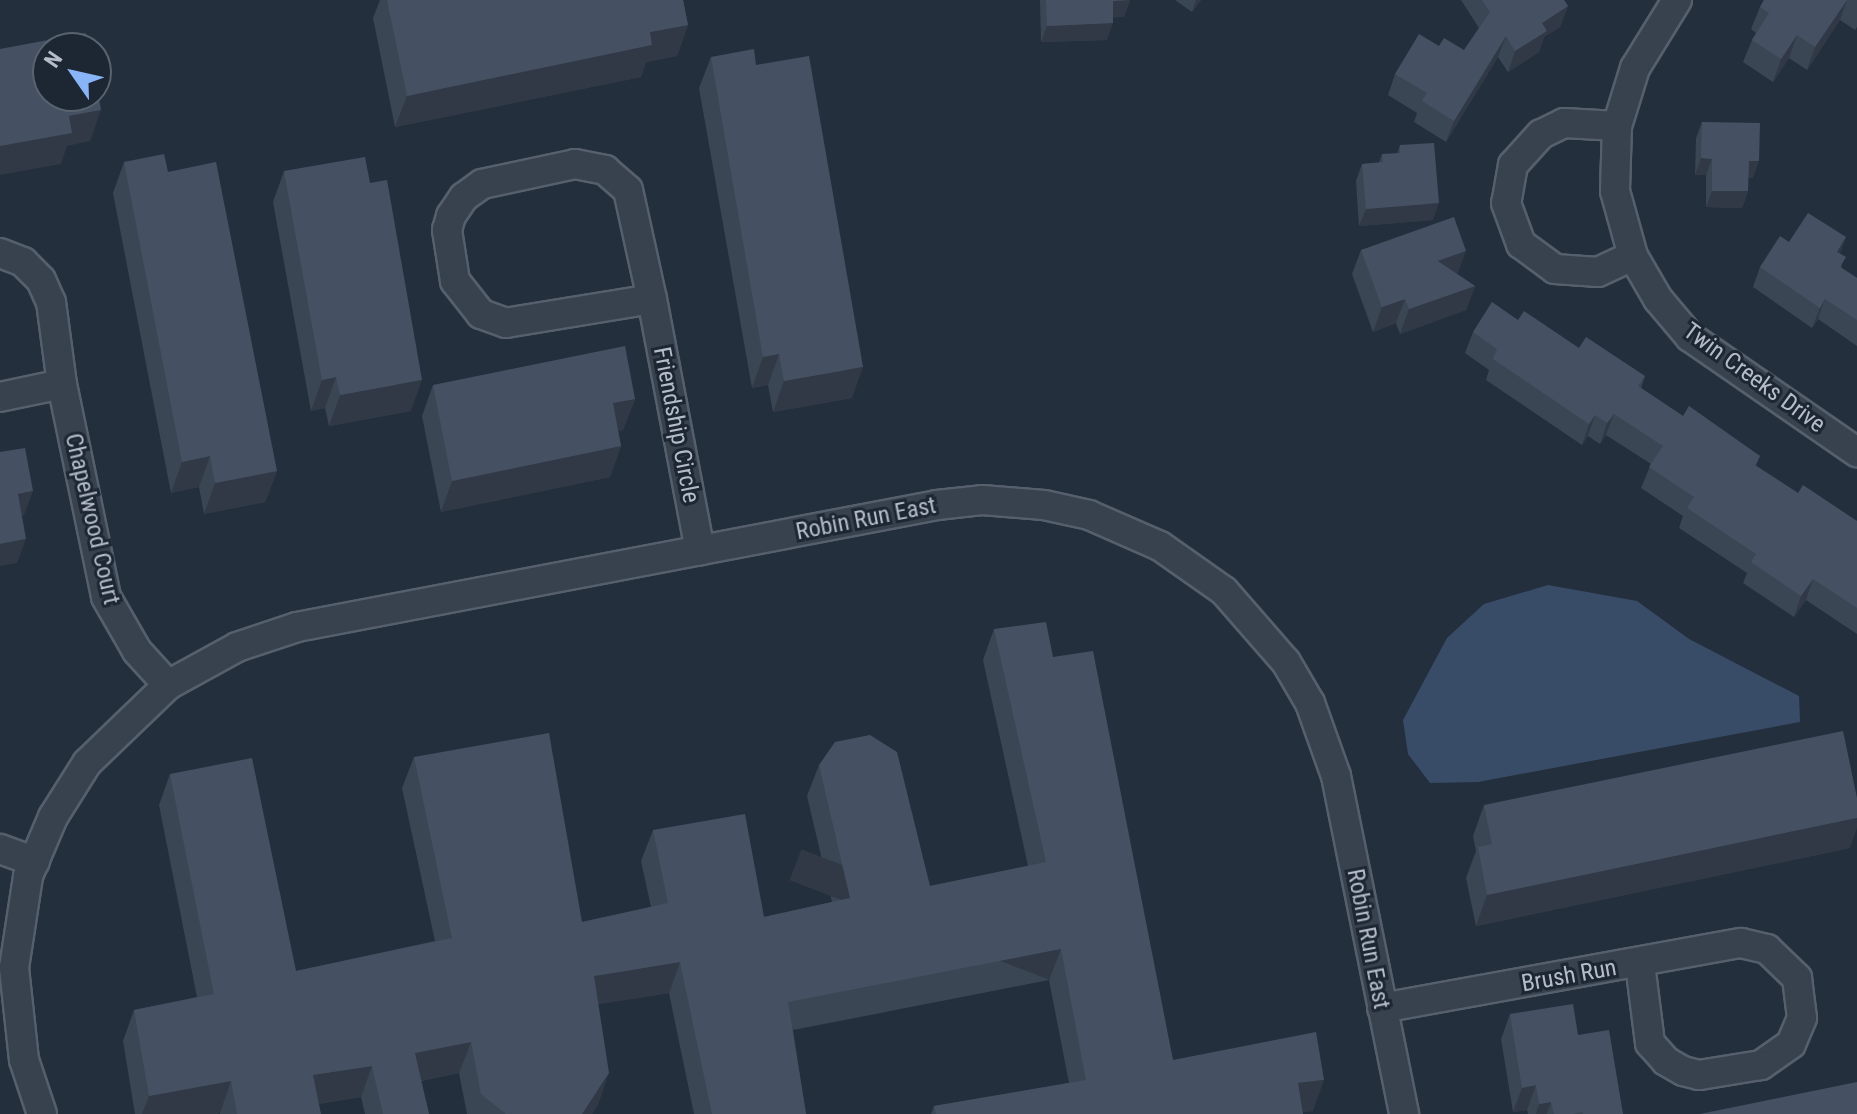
<!DOCTYPE html>
<style>
body{margin:0}
#map{position:relative;width:1857px;height:1114px;overflow:hidden;background:#242f3e;font-family:"Roboto Condensed",sans-serif}
div>[style]{position:absolute}
.water>*{inset:0;background:#394c67}
.roads{filter:drop-shadow(2px 0 #565f6c) drop-shadow(-2px 0 #565f6c) drop-shadow(0 2px #565f6c) drop-shadow(0 -2px #565f6c)}
.minor>*{height:28px;margin:-14px;padding:0 14px;transform-origin:14px;border-radius:14px;background:#38414e}
.wall>*{inset:0;background:#3b4654}
.shaded-wall>*{inset:0;background:#303945;transform-origin:0 0}
.building>*{inset:0;background:#455162}
span{translate:-50% -50%;white-space:nowrap;text-align:center;line-height:1.15;-webkit-text-stroke:6px #1d2633;paint-order:stroke}
.street-label{font-size:24px;color:#b4bcc9}
.north{position:absolute;left:32px;top:32px;width:80px;height:80px;box-sizing:border-box;background:#1d2633;border:2px solid #59626f;border-radius:50%;rotate:304deg;font-size:22px;font-weight:700;line-height:32px;text-align:center;color:#b4bcc9}
.north::after{content:'';display:block;margin:auto;width:28px;height:36px;background:#8ab4f8;clip-path:polygon(50% 0,100% 100%,50% 72%,0 100%)}
</style>
<div id="map">
<div class="water">
<div style="clip-path:polygon(1548px 585px,1637px 601px,1689px 639px,1799px 696px,1800px 722px,1478px 782px,1430px 783px,1408px 754px,1403px 720px,1447px 638px,1484px 604px)"></div>
</div>
<div class="roads">
<div class="minor">
<div style="left:1677px;top:0;width:80px;rotate:121.7deg"></div>
<div style="left:1635px;top:68px;width:61px;rotate:107.2deg"></div>
<div style="left:1617px;top:126px;width:65px;rotate:91.8deg"></div>
<div style="left:1615px;top:191px;width:67px;rotate:74.5deg"></div>
<div style="left:1633px;top:256px;width:50px;rotate:59.8deg"></div>
<div style="left:1658px;top:299px;width:50px;rotate:49.9deg"></div>
<div style="left:1690px;top:337px;width:203px;rotate:34.6deg"></div>
<div style="left:1617px;top:126px;width:53px;rotate:-176.8deg"></div>
<div style="left:1564px;top:123px;width:25px;rotate:154deg"></div>
<div style="left:1541px;top:134px;width:42px;rotate:132.1deg"></div>
<div style="left:1513px;top:165px;width:39px;rotate:100deg"></div>
<div style="left:1506px;top:203px;width:44px;rotate:69.9deg"></div>
<div style="left:1521px;top:244px;width:42px;rotate:36.3deg"></div>
<div style="left:1555px;top:269px;width:43px;rotate:4deg"></div>
<div style="left:1598px;top:272px;width:38px;rotate:-25deg"></div>
<div style="left:575px;top:164px;width:31px;rotate:11deg"></div>
<div style="left:605px;top:170px;width:30px;rotate:41deg"></div>
<div style="left:628px;top:190px;width:112px;rotate:77.6deg"></div>
<div style="left:652px;top:299px;width:148px;rotate:170.7deg"></div>
<div style="left:506px;top:323px;width:27px;rotate:-160deg"></div>
<div style="left:481px;top:314px;width:42px;rotate:-128.2deg"></div>
<div style="left:455px;top:281px;width:52px;rotate:-98.9deg"></div>
<div style="left:447px;top:230px;width:15px;rotate:-74deg"></div>
<div style="left:451px;top:216px;width:23px;rotate:-56deg"></div>
<div style="left:464px;top:197px;width:22px;rotate:-36deg"></div>
<div style="left:482px;top:184px;width:95px;rotate:-12.1deg"></div>
<div style="left:0;top:253px;width:25px;rotate:21deg"></div>
<div style="left:23px;top:262px;width:25px;rotate:45deg"></div>
<div style="left:41px;top:280px;width:24px;rotate:66deg"></div>
<div style="left:51px;top:302px;width:83px;rotate:82.4deg"></div>
<div style="left:62px;top:384px;width:63px;rotate:168.2deg"></div>
<div style="left:652px;top:299px;width:256px;rotate:79.2deg"></div>
<div style="left:62px;top:384px;width:217px;rotate:78.3deg"></div>
<div style="left:106px;top:597px;width:62px;rotate:60.1deg"></div>
<div style="left:137px;top:651px;width:46px;rotate:47.6deg"></div>
<div style="left:0;top:849px;width:37px;rotate:20deg"></div>
<div style="left:1382px;top:1008px;width:365px;rotate:-10.3deg"></div>
<div style="left:1741px;top:943px;width:27px;rotate:13deg"></div>
<div style="left:1767px;top:949px;width:42px;rotate:44deg"></div>
<div style="left:1797px;top:978px;width:40px;rotate:82.9deg"></div>
<div style="left:1802px;top:1018px;width:28px;rotate:113deg"></div>
<div style="left:1791px;top:1044px;width:37px;rotate:145deg"></div>
<div style="left:1761px;top:1065px;width:63px;rotate:170.8deg"></div>
<div style="left:1699px;top:1075px;width:16px;rotate:-166deg"></div>
<div style="left:1683px;top:1071px;width:20px;rotate:-150deg"></div>
<div style="left:1666px;top:1061px;width:24px;rotate:-132deg"></div>
<div style="left:1650px;top:1043px;width:80px;rotate:-97.2deg"></div>
<div style="left:42px;top:1114px;width:57px;rotate:-108.4deg"></div>
<div style="left:24px;top:1060px;width:93px;rotate:-96.2deg"></div>
<div style="left:14px;top:968px;width:93px;rotate:-81.3deg"></div>
<div style="left:28px;top:876px;width:64px;rotate:-67deg"></div>
<div style="left:53px;top:817px;width:64px;rotate:-57.8deg"></div>
<div style="left:87px;top:763px;width:112px;rotate:-43.9deg"></div>
<div style="left:168px;top:685px;width:79px;rotate:-28.8deg"></div>
<div style="left:237px;top:647px;width:63px;rotate:-18.4deg"></div>
<div style="left:297px;top:627px;width:652px;rotate:-10.79deg"></div>
<div style="left:937px;top:505px;width:45px;rotate:-6.3deg"></div>
<div style="left:982px;top:500px;width:62px;rotate:4.6deg"></div>
<div style="left:1044px;top:505px;width:46px;rotate:12.5deg"></div>
<div style="left:1089px;top:515px;width:77px;rotate:23.6deg"></div>
<div style="left:1160px;top:546px;width:78px;rotate:35.1deg"></div>
<div style="left:1224px;top:591px;width:94px;rotate:48.9deg"></div>
<div style="left:1286px;top:662px;width:48px;rotate:59.7deg"></div>
<div style="left:1310px;top:703px;width:77px;rotate:70.4deg"></div>
<div style="left:1336px;top:776px;width:345px;rotate:78.6deg"></div>
</div>
</div>
<div class="wall">
<div style="clip-path:polygon(380px 0,683px 0,688px 25px,677px 56px,646px 62px,641px 77px,395px 127px,373px 18px)"></div>
<div style="clip-path:polygon(1040px 0,1130px 0,1124px 17px,1113px 17px,1107px 40px,1041px 42px)"></div>
<div style="clip-path:polygon(1175px 0,1201px 0,1192px 12px)"></div>
<div style="clip-path:polygon(1461px 0,1564px 0,1568px 6px,1560px 27px,1544px 37px,1539px 52px,1508px 72px,1498px 57px,1446px 142px,1414px 122px,1417px 113px,1388px 95px,1395px 74px,1439px 46px,1464px 50px,1479px 28px)"></div>
<div style="clip-path:polygon(1764px 0,1857px 0,1857px 27px,1855px 30px,1840px 20px,1807px 70px,1789px 58px,1773px 82px,1743px 62px,1752px 40px,1756px 33px,1751px 29px,1760px 7px)"></div>
<div style="clip-path:polygon(711px 57px,756px 65px,852px 398px,773px 412px,768px 385px,752px 388px,699px 88px)"></div>
<div style="clip-path:polygon(1702px 122px,1753px 178px,1748px 178px,1748px 191px,1742px 208px,1706px 207px,1706px 175px,1695px 175px,1696px 138px)"></div>
<div style="clip-path:polygon(1400px 145px,1433px 220px,1359px 226px,1356px 181px,1362px 164px,1379px 163px,1382px 154px,1397px 154px)"></div>
<div style="clip-path:polygon(124px 162px,168px 172px,277px 471px,265px 502px,204px 514px,199px 487px,171px 493px,113px 193px)"></div>
<div style="clip-path:polygon(284px 171px,411px 411px,329px 426px,325px 408px,311px 411px,273px 202px)"></div>
<div style="clip-path:polygon(1361px 250px,1457px 274px,1475px 286px,1466px 310px,1400px 334px,1396px 323px,1373px 332px,1352px 274px)"></div>
<div style="clip-path:polygon(1840px 254px,1842px 268px,1857px 278px,1857px 346px,1818px 319px,1812px 328px,1753px 287px,1760px 267px)"></div>
<div style="clip-path:polygon(1518px 320px,1579px 348px,1645px 376px,1641px 388px,1683px 416px,1760px 456px,1756px 466px,1798px 493px,1857px 521px,1857px 634px,1806px 600px,1794px 617px,1743px 583px,1747px 573px,1679px 528px,1683px 516px,1641px 488px,1651px 464px,1606px 435px,1600px 444px,1588px 436px,1582px 445px,1486px 380px,1489px 370px,1465px 353px,1473px 332px)"></div>
<div style="clip-path:polygon(433px 385px,635px 399px,623px 430px,618px 431px,621px 446px,610px 477px,441px 512px,422px 416px)"></div>
<div style="clip-path:polygon(994px 629px,1053px 657px,1173px 1060px,1313px 1111px,1303px 1112px,1303px 1114px,931px 1114px,934px 1106px,1069px 1083px,1049px 980px,793px 1030px,806px 1114px,694px 1114px,669px 993px,598px 1004px,598px 1105px,592px 1114px,467px 1114px,459px 1073px,421px 1081px,429px 1114px,365px 1114px,361px 1097px,318px 1104px,321px 1114px,220px 1114px,220px 1113px,212px 1114px,135px 1114px,123px 1041px,134px 1010px,197px 997px,159px 805px,170px 774px,296px 971px,435px 941px,402px 788px,414px 757px,582px 922px,651px 907px,641px 861px,653px 830px,764px 917px,832px 902px,807px 796px,819px 765px,930px 886px,1028px 866px,983px 660px)"></div>
<div style="clip-path:polygon(1484px 805px,1850px 848px,1476px 926px,1466px 878px,1476px 851px,1473px 836px)"></div>
<div style="clip-path:polygon(1510px 1014px,1578px 1035px,1623px 1114px,1528px 1114px,1527px 1110px,1513px 1112px,1501px 1039px)"></div>
</div>
<div class="shaded-wall">
<div style="clip-path:polygon(1130px 0,1124px 17px,1107px 18px,1113px 1px)"></div>
<div style="clip-path:polygon(1196px 0,1201px 0,1192px 12px)"></div>
<div style="clip-path:polygon(1847px 0,1840px 20px,1807px 70px,1815px 47px)"></div>
<div style="clip-path:polygon(1568px 6px,1560px 27px,1544px 37px,1539px 52px,1508px 72px,1515px 51px,1542px 23px)"></div>
<div style="clip-path:polygon(1113px 23px,1107px 40px,1041px 42px,1047px 26px)"></div>
<div style="clip-path:polygon(688px 25px,677px 56px,646px 62px,641px 77px,395px 127px,407px 96px,650px 32px)"></div>
<div style="clip-path:polygon(1797px 35px,1789px 58px,1773px 82px,1781px 59px)"></div>
<div style="clip-path:polygon(1506px 36px,1498px 57px,1446px 142px,1454px 121px)"></div>
<div style="clip-path:polygon(101px 110px,90px 141px,67px 146px,61px 164px,0 175px,0 146px,69px 116px)"></div>
<div style="clip-path:polygon(1701px 158px,1712px 159px,1706px 175px,1695px 175px)"></div>
<div style="clip-path:polygon(1749px 161px,1759px 161px,1753px 178px,1743px 178px)"></div>
<div style="clip-path:polygon(1712px 191px,1748px 191px,1742px 208px,1706px 207px)"></div>
<div style="clip-path:polygon(1439px 203px,1433px 220px,1359px 226px,1366px 209px)"></div>
<div style="clip-path:polygon(1846px 237px,1839px 257px,1837px 252px)"></div>
<div style="clip-path:polygon(1466px 251px,1457px 275px,1438px 261px)"></div>
<div style="clip-path:polygon(1475px 286px,1466px 310px,1400px 334px,1409px 309px)"></div>
<div style="clip-path:polygon(1405px 299px,1396px 323px,1373px 332px,1382px 307px)"></div>
<div style="clip-path:polygon(1825px 299px,1818px 319px,1812px 328px,1820px 308px)"></div>
<div style="clip-path:polygon(779px 354px,768px 385px,752px 388px,763px 357px)"></div>
<div style="clip-path:polygon(863px 367px,852px 398px,773px 412px,784px 381px)"></div>
<div style="clip-path:polygon(336px 377px,325px 408px,311px 411px,322px 380px)"></div>
<div style="clip-path:polygon(422px 380px,411px 411px,329px 426px,340px 395px)"></div>
<div style="clip-path:polygon(635px 399px,623px 430px,601px 435px,613px 403px)"></div>
<div style="clip-path:polygon(1614px 414px,1606px 435px,1600px 444px,1607px 423px)"></div>
<div style="clip-path:polygon(1595px 415px,1588px 436px,1582px 445px,1589px 424px)"></div>
<div style="clip-path:polygon(621px 446px,610px 477px,441px 512px,452px 481px)"></div>
<div style="clip-path:polygon(210px 456px,199px 487px,171px 493px,182px 462px)"></div>
<div style="clip-path:polygon(277px 471px,265px 502px,204px 514px,215px 483px)"></div>
<div style="clip-path:polygon(33px 491px,24px 515px,10px 519px,18px 494px)"></div>
<div style="clip-path:polygon(26px 539px,17px 563px,0 566px,0 544px)"></div>
<div style="clip-path:polygon(1813px 579px,1806px 600px,1794px 617px,1801px 596px)"></div>
<div style="clip-path:polygon(1857px 818px,1857px 828px,1850px 848px,1476px 926px,1487px 895px)"></div>
<div style="left:1061px;top:949px;width:33px;height:278px;rotate:111deg"></div>
<div style="clip-path:polygon(680px 962px,669px 993px,583px 1007px,594px 976px)"></div>
<div style="clip-path:polygon(471px 1042px,459px 1073px,404px 1084px,415px 1053px)"></div>
<div style="clip-path:polygon(372px 1066px,361px 1097px,302px 1106px,313px 1075px)"></div>
<div style="clip-path:polygon(609px 1073px,598px 1105px,592px 1114px,582px 1114px)"></div>
<div style="clip-path:polygon(1324px 1080px,1313px 1111px,1287px 1114px,1298px 1083px)"></div>
<div style="clip-path:polygon(231px 1081px,220px 1113px,212px 1114px,142px 1114px,149px 1096px)"></div>
<div style="clip-path:polygon(1536px 1085px,1527px 1110px,1513px 1112px,1522px 1088px)"></div>
<div style="clip-path:polygon(1551px 1102px,1547px 1114px,1536px 1114px,1539px 1104px)"></div>
</div>
<div class="building">
<div style="clip-path:polygon(387px 0,683px 0,688px 25px,650px 32px,652px 45px,407px 96px)"></div>
<div style="clip-path:polygon(1046px 0,1130px 0,1113px 1px,1113px 23px,1047px 26px)"></div>
<div style="clip-path:polygon(1482px 0,1564px 0,1568px 6px,1542px 23px,1547px 31px,1515px 51px,1506px 36px,1454px 121px,1422px 101px,1427px 93px,1395px 74px,1419px 34px,1439px 46px,1444px 38px,1464px 50px,1490px 12px)"></div>
<div style="clip-path:polygon(1764px 0,1847px 0,1815px 47px,1797px 35px,1781px 59px,1752px 40px,1769px 13px,1760px 7px)"></div>
<div style="clip-path:polygon(86px 33px,89px 48px,48px 48px,48px 96px,96px 96px,96px 82px,101px 110px,69px 116px,72px 133px,0 146px,0 49px)"></div>
<div style="clip-path:polygon(754px 49px,756px 65px,809px 56px,863px 367px,784px 381px,779px 354px,763px 357px,711px 57px)"></div>
<div style="clip-path:polygon(1702px 122px,1760px 123px,1759px 161px,1749px 161px,1748px 191px,1712px 191px,1712px 159px,1701px 158px)"></div>
<div style="clip-path:polygon(1434px 143px,1439px 203px,1366px 209px,1362px 164px,1383px 162px,1382px 154px,1400px 153px,1400px 145px)"></div>
<div style="clip-path:polygon(164px 154px,168px 172px,216px 162px,277px 471px,215px 483px,210px 456px,182px 462px,124px 162px)"></div>
<div style="clip-path:polygon(365px 157px,370px 183px,387px 180px,422px 380px,340px 395px,336px 377px,322px 380px,284px 171px)"></div>
<div style="clip-path:polygon(1808px 213px,1846px 237px,1837px 252px,1846px 257px,1840px 267px,1857px 278px,1857px 320px,1825px 299px,1820px 308px,1760px 267px,1780px 236px,1789px 242px)"></div>
<div style="clip-path:polygon(1454px 217px,1466px 251px,1438px 261px,1475px 286px,1409px 309px,1405px 299px,1382px 307px,1361px 250px)"></div>
<div style="clip-path:polygon(1492px 302px,1518px 320px,1524px 311px,1579px 348px,1586px 337px,1645px 376px,1638px 386px,1683px 416px,1689px 406px,1760px 456px,1755px 465px,1798px 493px,1803px 485px,1857px 521px,1857px 608px,1813px 579px,1801px 596px,1751px 562px,1756px 554px,1687px 508px,1694px 497px,1649px 467px,1663px 446px,1614px 414px,1607px 423px,1595px 415px,1589px 424px,1493px 359px,1497px 349px,1473px 332px)"></div>
<div style="clip-path:polygon(625px 346px,635px 399px,613px 403px,621px 446px,452px 481px,433px 385px)"></div>
<div style="clip-path:polygon(25px 448px,33px 491px,18px 494px,26px 539px,0 544px,0 452px)"></div>
<div style="clip-path:polygon(1046px 622px,1053px 657px,1093px 651px,1173px 1060px,1316px 1032px,1324px 1080px,1298px 1083px,1303px 1114px,936px 1114px,934px 1106px,1086px 1080px,1061px 949px,788px 1002px,806px 1114px,712px 1114px,680px 962px,594px 976px,609px 1073px,582px 1114px,506px 1114px,481px 1094px,471px 1042px,415px 1053px,429px 1114px,383px 1114px,372px 1066px,313px 1075px,321px 1114px,237px 1114px,231px 1081px,149px 1096px,134px 1010px,214px 994px,170px 774px,252px 758px,296px 971px,452px 938px,414px 757px,549px 733px,582px 922px,668px 903px,653px 830px,745px 814px,764px 917px,850px 898px,819px 765px,835px 742px,870px 735px,897px 752px,930px 886px,1046px 862px,994px 629px)"></div>
<div style="clip-path:polygon(1843px 731px,1857px 798px,1857px 818px,1487px 895px,1478px 847px,1492px 844px,1484px 805px)"></div>
<div style="clip-path:polygon(1573px 1004px,1578px 1035px,1609px 1030px,1623px 1114px,1583px 1114px,1582px 1112px,1572px 1114px,1554px 1114px,1551px 1102px,1539px 1104px,1536px 1085px,1522px 1088px,1510px 1014px)"></div>
<div style="clip-path:polygon(1857px 1082px,1857px 1114px,1700px 1114px)"></div>
</div>
<div class="street-label">
<span style="left:1754px;top:378px;rotate:36deg">Twin Creeks Drive</span>
<span style="left:676px;top:425px;rotate:79deg">Friendship Circle</span>
<span style="left:92px;top:519px;rotate:77deg">Chapelwood Court</span>
<span style="left:866px;top:519px;rotate:-11deg">Robin Run East</span>
<span style="left:1368px;top:939px;rotate:79deg">Robin Run East</span>
<span style="left:1569px;top:976px;rotate:-10deg">Brush Run</span>
</div>
<div class="north">N</div>
</div>
